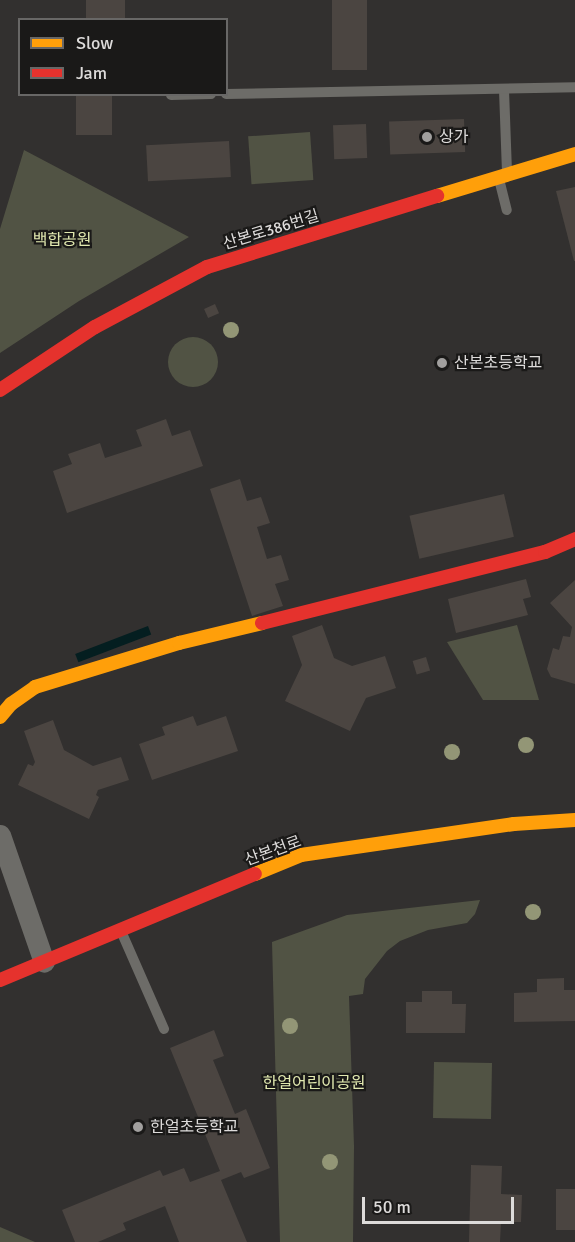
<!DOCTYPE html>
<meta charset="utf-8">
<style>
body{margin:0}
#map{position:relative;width:575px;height:1242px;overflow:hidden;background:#32302f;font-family:Signika,"Noto Sans KR",sans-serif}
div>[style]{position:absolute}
.green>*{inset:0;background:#515344;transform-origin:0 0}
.round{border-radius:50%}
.water>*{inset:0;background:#041e20;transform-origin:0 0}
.building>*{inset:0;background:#4b4541;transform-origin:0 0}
.lane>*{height:10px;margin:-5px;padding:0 5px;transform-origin:5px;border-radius:5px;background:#6d6c68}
.street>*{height:21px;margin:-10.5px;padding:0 10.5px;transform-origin:10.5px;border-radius:10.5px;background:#6d6c68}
.slow>*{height:14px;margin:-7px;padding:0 7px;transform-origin:7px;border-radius:7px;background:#ff9f0a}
.jam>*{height:14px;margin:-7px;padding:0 7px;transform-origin:7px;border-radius:7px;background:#e5322d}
.trees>*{width:16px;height:16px;margin:-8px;border-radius:50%;background:#939676}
.dots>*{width:16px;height:16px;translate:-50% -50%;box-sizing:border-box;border:3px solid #1a1918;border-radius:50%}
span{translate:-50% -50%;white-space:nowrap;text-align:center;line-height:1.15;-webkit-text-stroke:4.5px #1a1918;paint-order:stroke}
.poi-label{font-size:16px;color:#dddbda}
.left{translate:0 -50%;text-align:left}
.street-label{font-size:16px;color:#dddbda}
.park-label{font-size:16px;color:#e2e9b0}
.legend{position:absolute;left:18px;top:18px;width:210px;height:78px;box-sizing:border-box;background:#1a1918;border:2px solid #686766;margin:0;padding:8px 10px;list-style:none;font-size:18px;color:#dddbda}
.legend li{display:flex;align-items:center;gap:12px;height:30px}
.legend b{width:30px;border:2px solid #686766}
.scale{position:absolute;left:362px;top:1197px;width:152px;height:27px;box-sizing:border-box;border:3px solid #dddbda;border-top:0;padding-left:8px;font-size:18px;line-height:21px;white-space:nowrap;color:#dddbda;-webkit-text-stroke:4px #1a1918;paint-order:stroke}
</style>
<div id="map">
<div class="green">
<div style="left:310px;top:132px;width:48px;height:62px;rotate:86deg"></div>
<div style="clip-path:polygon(24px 150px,189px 237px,79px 301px,0 353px,0 229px)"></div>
<div class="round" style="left:168px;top:337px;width:50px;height:50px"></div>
<div style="clip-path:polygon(517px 625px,539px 700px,483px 700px,447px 642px)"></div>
<div style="clip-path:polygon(480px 900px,475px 914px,467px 923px,428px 930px,400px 941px,387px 951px,365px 979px,363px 994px,349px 996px,354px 1146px,353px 1242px,280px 1242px,272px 942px,347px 915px)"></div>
<div style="left:434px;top:1062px;width:58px;height:56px;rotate:1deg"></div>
<div style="clip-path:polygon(0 1227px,35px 1242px,0 1242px)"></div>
</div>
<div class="water">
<div style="left:148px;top:626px;width:9px;height:78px;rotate:69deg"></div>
</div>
<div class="building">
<div style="left:86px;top:0;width:39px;height:20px"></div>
<div style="left:332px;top:0;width:35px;height:70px"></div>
<div style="left:76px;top:94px;width:36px;height:41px"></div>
<div style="left:464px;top:119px;width:33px;height:75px;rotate:88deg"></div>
<div style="left:366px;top:124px;width:34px;height:33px;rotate:88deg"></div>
<div style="left:229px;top:141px;width:36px;height:83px;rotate:87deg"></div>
<div style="clip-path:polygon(575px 187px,575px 261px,574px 261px,556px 191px)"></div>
<div style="left:215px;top:304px;width:10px;height:12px;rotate:66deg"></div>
<div style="clip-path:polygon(166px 419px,172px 436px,190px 430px,203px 466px,67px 513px,53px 471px,72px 464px,68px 454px,100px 443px,105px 458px,142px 446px,136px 430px)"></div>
<div style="clip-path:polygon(240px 479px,247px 501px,261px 497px,270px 523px,257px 527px,267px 559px,281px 555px,289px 580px,275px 584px,283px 606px,252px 616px,210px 489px)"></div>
<div style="left:504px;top:494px;width:44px;height:97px;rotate:77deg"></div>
<div style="clip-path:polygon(526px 579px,531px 597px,523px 599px,528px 615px,456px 633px,448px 599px)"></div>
<div style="clip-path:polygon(575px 580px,575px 684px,551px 677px,547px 669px,553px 648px,559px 650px,563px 636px,570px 637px,572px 627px,550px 603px)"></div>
<div style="clip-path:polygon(322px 625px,334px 658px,352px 666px,385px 656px,396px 688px,366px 698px,350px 731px,285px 701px,302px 665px,292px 636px)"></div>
<div style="left:426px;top:657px;width:14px;height:14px;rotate:73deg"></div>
<div style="clip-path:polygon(193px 716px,197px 726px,226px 716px,238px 751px,152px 780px,139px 744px,165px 735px,162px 727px)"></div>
<div style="clip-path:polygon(53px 720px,64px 750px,93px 766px,121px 757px,129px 780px,98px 790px,96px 795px,99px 797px,89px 819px,18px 785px,28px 764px,33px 766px,35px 762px,24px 731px)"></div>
<div style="clip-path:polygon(564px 978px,564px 990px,575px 990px,575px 1021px,514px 1022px,514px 993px,537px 992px,537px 979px)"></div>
<div style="clip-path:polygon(422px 991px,452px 991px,452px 1004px,466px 1004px,465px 1033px,406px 1033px,406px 1002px,422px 1002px)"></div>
<div style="clip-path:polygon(214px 1030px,224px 1056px,213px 1060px,235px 1114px,246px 1109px,270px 1168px,244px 1178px,241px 1172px,221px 1180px,247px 1242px,179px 1242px,165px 1206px,123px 1223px,126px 1230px,98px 1242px,75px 1242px,62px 1210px,160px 1170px,163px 1176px,184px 1168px,190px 1182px,220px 1171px,170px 1048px)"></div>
<div style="clip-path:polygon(471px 1165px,502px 1166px,501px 1194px,522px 1195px,521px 1222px,501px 1222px,500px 1242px,469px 1242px)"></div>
<div style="left:556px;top:1189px;width:19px;height:41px"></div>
</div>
<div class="lane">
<div style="left:504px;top:90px;width:83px;rotate:87.9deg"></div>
<div style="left:226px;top:94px;width:349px;rotate:-1.1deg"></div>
<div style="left:171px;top:95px;width:40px;rotate:-1.4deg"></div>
<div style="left:499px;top:179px;width:32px;rotate:76deg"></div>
<div style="left:121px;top:931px;width:107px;rotate:66.3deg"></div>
</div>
<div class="street">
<div style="left:0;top:835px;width:134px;rotate:70.9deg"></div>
</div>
<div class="slow">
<div style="left:437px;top:196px;width:144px;rotate:-16.9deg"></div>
<div style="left:0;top:717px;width:17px;rotate:-50deg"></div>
<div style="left:11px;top:704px;width:29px;rotate:-35deg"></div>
<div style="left:35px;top:687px;width:151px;rotate:-17deg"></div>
<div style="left:179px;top:643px;width:85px;rotate:-13.5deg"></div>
<div style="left:255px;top:874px;width:50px;rotate:-22.4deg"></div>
<div style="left:301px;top:855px;width:215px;rotate:-8.3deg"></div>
<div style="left:514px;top:824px;width:61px;rotate:-3.8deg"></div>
</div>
<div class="jam">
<div style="left:0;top:390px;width:114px;rotate:-33.6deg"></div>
<div style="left:95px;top:327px;width:127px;rotate:-28.2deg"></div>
<div style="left:207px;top:267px;width:241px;rotate:-17.2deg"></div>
<div style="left:262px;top:623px;width:292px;rotate:-14.1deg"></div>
<div style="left:545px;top:552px;width:33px;rotate:-23deg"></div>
<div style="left:0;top:980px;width:276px;rotate:-22.6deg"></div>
</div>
<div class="trees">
<div style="left:231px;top:330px"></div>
<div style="left:526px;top:745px"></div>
<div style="left:452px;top:752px"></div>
<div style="left:533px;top:912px"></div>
<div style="left:290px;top:1026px"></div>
<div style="left:330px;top:1162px"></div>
</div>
<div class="dots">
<div style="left:427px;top:137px;background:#a19f9e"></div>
<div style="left:442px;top:363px;background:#a19f9e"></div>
<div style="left:138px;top:1127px;background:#a19f9e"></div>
</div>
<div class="poi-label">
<span class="left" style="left:439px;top:137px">상가</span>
<span class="left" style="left:454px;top:363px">산본초등학교</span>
<span class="left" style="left:150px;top:1127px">한얼초등학교</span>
</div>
<div class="street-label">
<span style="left:271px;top:230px;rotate:-17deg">산본로386번길</span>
<span style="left:273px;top:851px;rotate:-20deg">산본천로</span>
</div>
<div class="park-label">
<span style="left:62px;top:240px">백합공원</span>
<span style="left:314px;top:1083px">한얼어린이공원</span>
</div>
<ul class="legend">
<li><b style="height:8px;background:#ff9f0a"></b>Slow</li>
<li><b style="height:8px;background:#e5322d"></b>Jam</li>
</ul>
<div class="scale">50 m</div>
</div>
